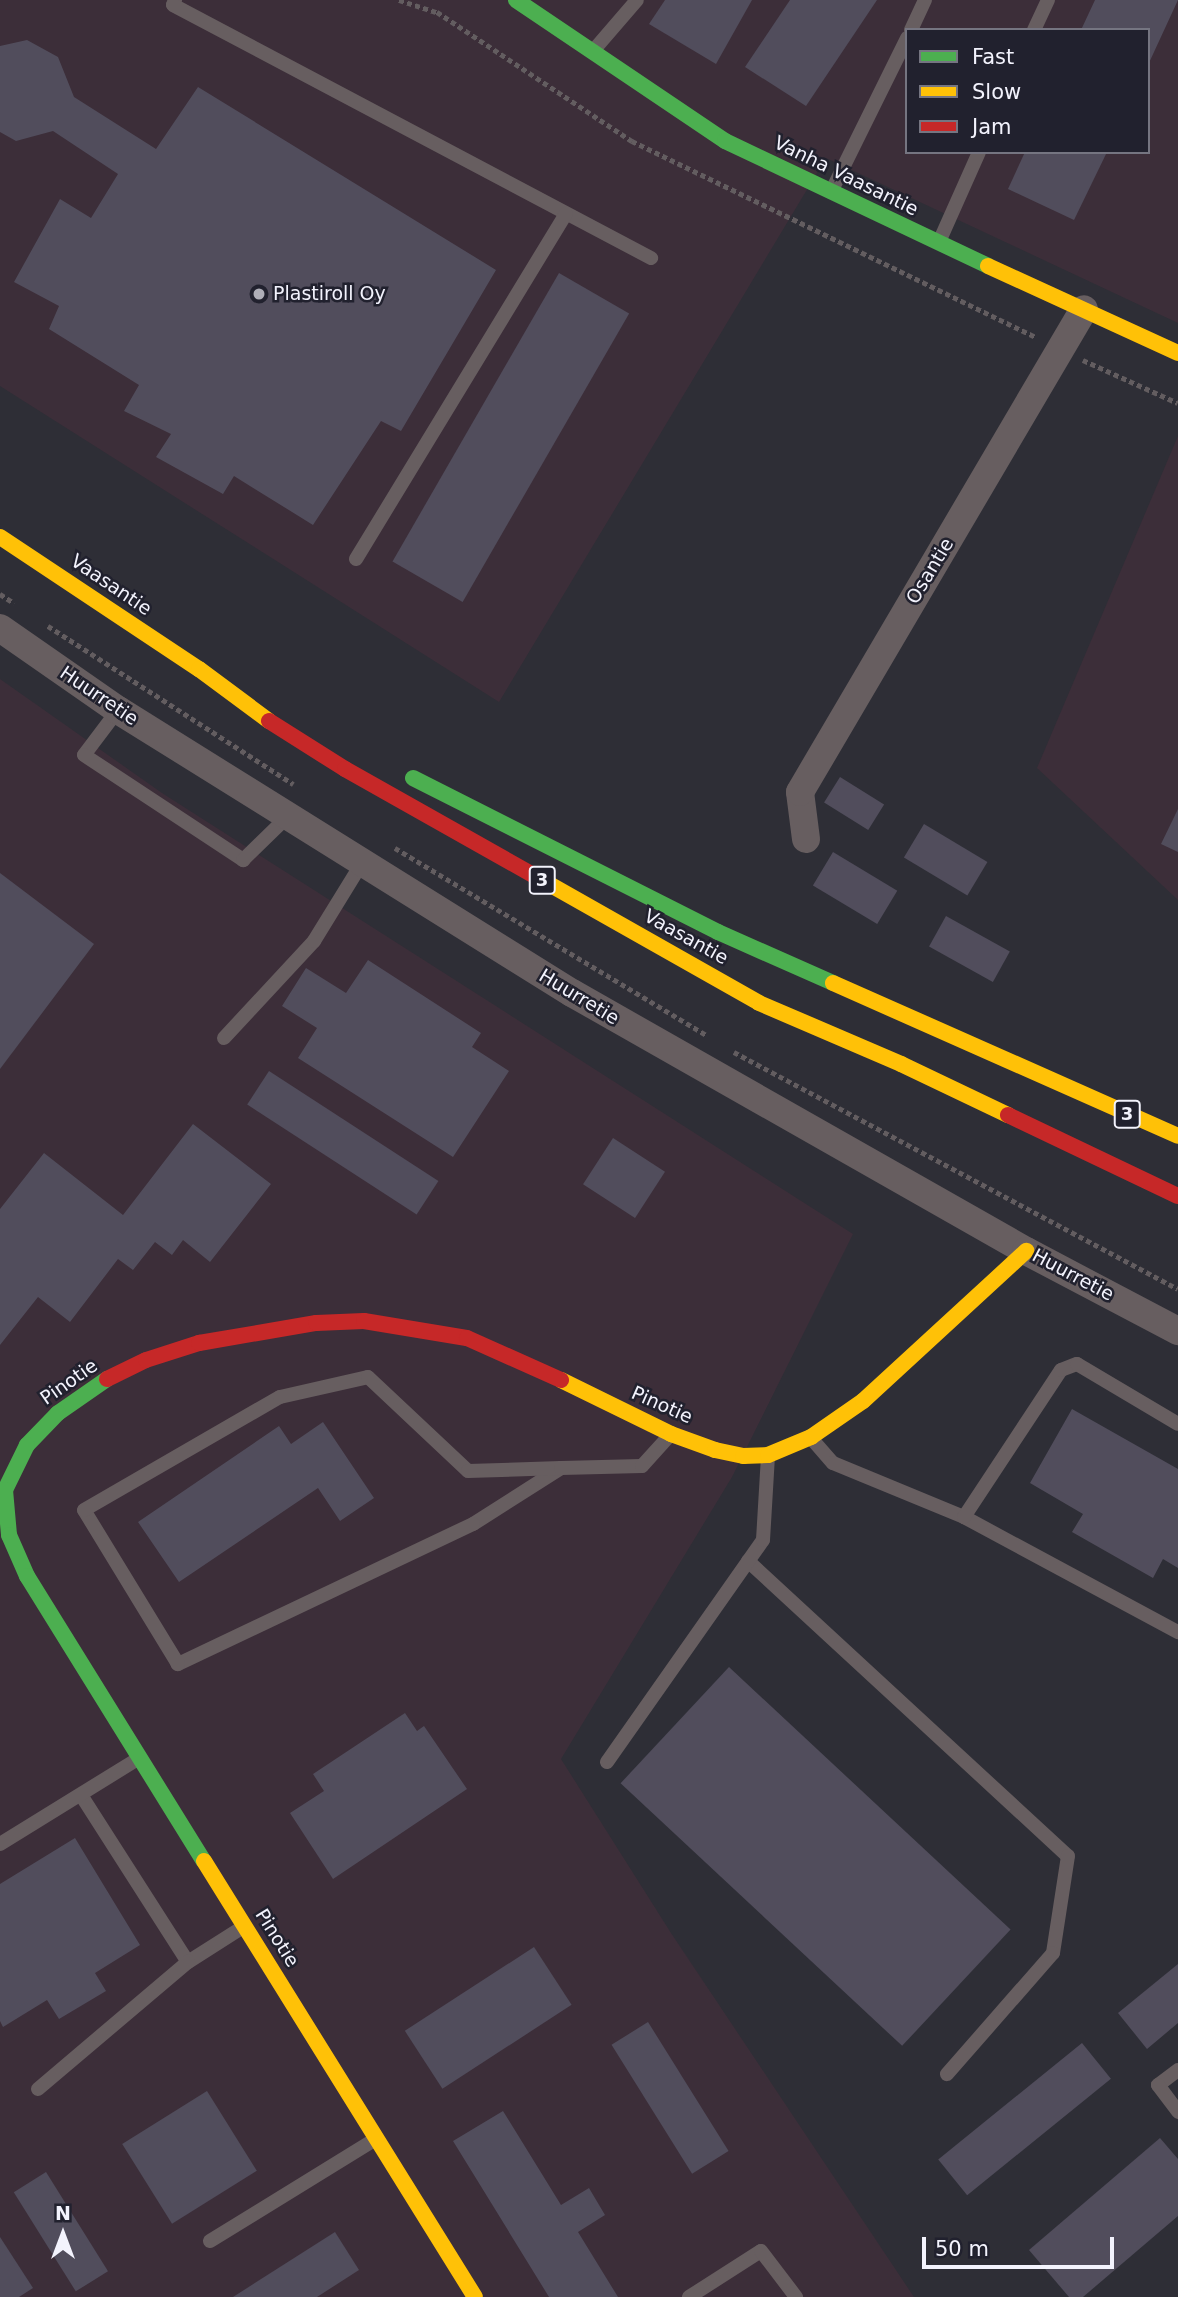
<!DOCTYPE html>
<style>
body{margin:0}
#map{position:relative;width:1178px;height:2297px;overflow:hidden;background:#2e2e36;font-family:"DejaVu Sans",sans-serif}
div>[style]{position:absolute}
.industrial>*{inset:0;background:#3c2e39}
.building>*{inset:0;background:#514d5c;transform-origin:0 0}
.path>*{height:4.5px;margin-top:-2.25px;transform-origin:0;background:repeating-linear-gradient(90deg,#635d60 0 5px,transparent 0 8.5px)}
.lane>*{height:14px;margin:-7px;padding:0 7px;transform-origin:7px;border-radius:7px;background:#675e60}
.street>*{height:28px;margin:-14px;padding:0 14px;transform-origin:14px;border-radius:14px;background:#675e60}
.fast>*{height:16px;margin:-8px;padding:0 8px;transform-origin:8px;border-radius:8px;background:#4caf50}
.slow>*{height:16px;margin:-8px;padding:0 8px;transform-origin:8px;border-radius:8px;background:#ffc107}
.jam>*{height:16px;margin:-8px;padding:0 8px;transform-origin:8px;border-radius:8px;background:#c62828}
.dots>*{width:19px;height:19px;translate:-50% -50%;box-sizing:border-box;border:4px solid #21212e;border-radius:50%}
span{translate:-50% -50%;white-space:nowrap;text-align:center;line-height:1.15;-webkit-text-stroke:5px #21212e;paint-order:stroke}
.shield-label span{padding:2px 5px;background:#21212e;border:2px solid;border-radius:5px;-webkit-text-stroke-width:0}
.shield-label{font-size:18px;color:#f3f3fd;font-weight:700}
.street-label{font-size:19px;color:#f3f3fd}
.poi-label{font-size:19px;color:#f3f3fd}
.left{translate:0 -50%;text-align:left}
.legend{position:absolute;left:905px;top:28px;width:245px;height:126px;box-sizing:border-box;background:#21212e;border:2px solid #757581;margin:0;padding:9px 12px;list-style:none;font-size:21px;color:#f3f3fd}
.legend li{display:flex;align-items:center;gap:14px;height:35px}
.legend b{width:35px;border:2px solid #757581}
.north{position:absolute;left:28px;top:2199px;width:70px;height:70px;-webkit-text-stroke:5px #21212e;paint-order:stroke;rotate:0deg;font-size:19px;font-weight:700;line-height:28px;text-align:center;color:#f3f3fd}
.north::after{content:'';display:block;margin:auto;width:24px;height:32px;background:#f3f3fd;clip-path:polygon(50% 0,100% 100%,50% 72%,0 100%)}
.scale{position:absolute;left:922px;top:2237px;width:192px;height:32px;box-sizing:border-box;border:4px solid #f3f3fd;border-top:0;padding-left:9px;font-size:21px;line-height:24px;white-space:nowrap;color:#f3f3fd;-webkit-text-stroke:5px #21212e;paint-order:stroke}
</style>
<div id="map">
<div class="industrial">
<div style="clip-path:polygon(evenodd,0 0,1178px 0,1178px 323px,826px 158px,499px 702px,0 386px,0 0,907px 30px,1148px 30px,1148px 152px,907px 152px,907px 30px)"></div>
<div style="clip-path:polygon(1178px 436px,1178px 900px,1037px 768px)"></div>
<div style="clip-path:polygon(0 679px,162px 793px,853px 1234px,732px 1477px,561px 1759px,671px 1933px,914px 2297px,0 2297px)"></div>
</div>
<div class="building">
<div style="clip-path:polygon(665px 0,752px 0,716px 64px,649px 24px)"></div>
<div style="clip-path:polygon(790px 0,877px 0,806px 106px,745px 67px)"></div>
<div style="clip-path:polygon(1095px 0,1178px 0,1148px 65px,1148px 30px,1081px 30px)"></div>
<div style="clip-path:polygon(27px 40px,58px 57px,74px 97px,156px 149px,198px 87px,496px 270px,401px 431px,381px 421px,313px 525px,234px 476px,223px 494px,156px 457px,171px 434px,124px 411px,139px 385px,49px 329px,59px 306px,14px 282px,60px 199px,91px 218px,118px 174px,53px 131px,16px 141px,0 132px,0 46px)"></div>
<div style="clip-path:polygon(1025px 152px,1107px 152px,1074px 220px,1008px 189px)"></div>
<div style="left:559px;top:273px;width:81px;height:333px;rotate:30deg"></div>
<div style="left:840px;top:777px;width:52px;height:30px;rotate:32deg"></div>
<div style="clip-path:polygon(1178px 809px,1178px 852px,1161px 844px)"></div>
<div style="left:924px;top:824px;width:74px;height:39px;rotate:31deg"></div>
<div style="left:833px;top:852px;width:75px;height:39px;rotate:31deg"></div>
<div style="clip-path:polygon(0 873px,94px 944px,0 1069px)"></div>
<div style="left:946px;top:916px;width:73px;height:35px;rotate:29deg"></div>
<div style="clip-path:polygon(368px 960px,481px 1033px,472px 1047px,509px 1071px,453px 1157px,298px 1058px,317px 1028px,282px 1006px,306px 968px,346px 993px)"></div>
<div style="left:269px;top:1071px;width:202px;height:40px;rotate:33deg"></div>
<div style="clip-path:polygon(193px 1124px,271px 1184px,210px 1262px,183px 1240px,172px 1255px,155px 1242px,133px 1270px,118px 1259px,70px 1322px,38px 1297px,0 1345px,0 1209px,44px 1153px,123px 1215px)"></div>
<div style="left:613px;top:1138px;width:62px;height:55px;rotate:33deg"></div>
<div style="clip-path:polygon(1072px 1409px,1178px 1469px,1178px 1568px,1163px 1559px,1153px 1578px,1072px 1532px,1083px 1514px,1030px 1483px)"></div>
<div style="clip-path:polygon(323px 1422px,374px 1498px,340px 1521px,318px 1488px,179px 1582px,138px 1522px,279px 1426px,291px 1444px)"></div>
<div style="left:729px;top:1667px;width:385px;height:159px;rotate:43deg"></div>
<div style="clip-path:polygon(405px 1713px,417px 1731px,424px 1726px,467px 1789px,333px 1879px,290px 1813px,324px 1791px,313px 1774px)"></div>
<div style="clip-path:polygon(75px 1838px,140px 1945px,95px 1973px,106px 1991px,59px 2019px,47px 2000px,3px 2027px,0 2021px,0 1884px)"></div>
<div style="left:534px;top:1947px;width:69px;height:154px;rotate:57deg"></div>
<div style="clip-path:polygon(1178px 1964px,1178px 2023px,1147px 2049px,1118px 2013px)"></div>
<div style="left:648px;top:2022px;width:152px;height:43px;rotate:58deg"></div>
<div style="left:1082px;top:2043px;width:46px;height:185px;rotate:51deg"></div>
<div style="left:207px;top:2091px;width:94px;height:100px;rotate:58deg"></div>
<div style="clip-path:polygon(503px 2111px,561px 2205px,589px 2188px,605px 2215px,578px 2232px,618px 2297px,549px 2297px,453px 2141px)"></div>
<div style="clip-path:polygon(1160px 2138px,1178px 2159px,1178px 2216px,1083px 2297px,1069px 2297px,1029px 2250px)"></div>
<div style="left:46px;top:2172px;width:117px;height:38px;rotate:58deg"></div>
<div style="clip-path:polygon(335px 2232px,359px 2270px,317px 2297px,233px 2297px)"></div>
<div style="clip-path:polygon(0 2237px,33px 2288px,19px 2297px,0 2297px)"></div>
</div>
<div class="path">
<div style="left:399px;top:0;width:40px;rotate:18deg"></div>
<div style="left:437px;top:12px;width:234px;rotate:33.5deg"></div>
<div style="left:632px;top:141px;width:450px;rotate:25.9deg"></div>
<div style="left:1083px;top:360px;width:104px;rotate:24.4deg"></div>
<div style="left:0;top:594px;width:17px;rotate:33deg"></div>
<div style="left:48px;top:626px;width:292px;rotate:32.8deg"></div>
<div style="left:395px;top:848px;width:363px;rotate:31deg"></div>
<div style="left:734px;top:1052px;width:503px;rotate:28.09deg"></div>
</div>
<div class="lane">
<div style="left:175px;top:0;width:5px;rotate:112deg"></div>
<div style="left:173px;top:5px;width:541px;rotate:27.89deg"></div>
<div style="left:911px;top:30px;width:33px;rotate:-65deg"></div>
<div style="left:1034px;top:30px;width:33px;rotate:-65deg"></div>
<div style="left:593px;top:51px;width:67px;rotate:-49.2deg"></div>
<div style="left:831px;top:192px;width:172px;rotate:-63.7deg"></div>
<div style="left:939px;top:242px;width:98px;rotate:-66deg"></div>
<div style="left:356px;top:559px;width:404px;rotate:-58.7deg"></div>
<div style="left:118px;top:710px;width:56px;rotate:127.1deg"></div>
<div style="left:84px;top:755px;width:191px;rotate:33.4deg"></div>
<div style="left:243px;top:860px;width:62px;rotate:-44.3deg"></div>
<div style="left:224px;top:1038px;width:132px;rotate:-47.1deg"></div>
<div style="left:314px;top:941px;width:92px;rotate:-58.4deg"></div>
<div style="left:811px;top:1438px;width:33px;rotate:49deg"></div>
<div style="left:833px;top:1463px;width:142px;rotate:22.4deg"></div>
<div style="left:964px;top:1517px;width:243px;rotate:28.3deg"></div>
<div style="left:561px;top:1468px;width:104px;rotate:147.5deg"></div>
<div style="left:473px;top:1524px;width:327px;rotate:154.6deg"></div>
<div style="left:178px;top:1664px;width:180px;rotate:-121.4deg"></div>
<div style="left:84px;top:1510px;width:226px;rotate:-30deg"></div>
<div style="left:280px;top:1397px;width:90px;rotate:-12.8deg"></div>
<div style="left:368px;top:1377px;width:137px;rotate:43.2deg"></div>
<div style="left:468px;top:1471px;width:93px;rotate:-1.8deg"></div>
<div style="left:561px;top:1468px;width:81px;rotate:-1.4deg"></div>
<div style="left:642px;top:1466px;width:42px;rotate:-47.9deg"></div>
<div style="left:964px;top:1517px;width:176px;rotate:-56.6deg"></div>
<div style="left:1061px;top:1370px;width:17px;rotate:-21deg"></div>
<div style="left:1077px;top:1364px;width:117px;rotate:30.7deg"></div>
<div style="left:748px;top:1561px;width:435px;rotate:42.7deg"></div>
<div style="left:1068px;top:1856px;width:98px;rotate:98.8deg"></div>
<div style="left:1053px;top:1953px;width:161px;rotate:131.2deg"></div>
<div style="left:607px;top:1762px;width:271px;rotate:-54.9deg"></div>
<div style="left:763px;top:1540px;width:84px;rotate:-86.6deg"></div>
<div style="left:81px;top:1795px;width:198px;rotate:57.4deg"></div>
<div style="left:188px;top:1962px;width:65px;rotate:-32.5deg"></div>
<div style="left:0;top:1844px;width:163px;rotate:-31.7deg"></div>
<div style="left:1178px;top:2070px;width:25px;rotate:143deg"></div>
<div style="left:1158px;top:2085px;width:34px;rotate:53deg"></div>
<div style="left:38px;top:2089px;width:197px;rotate:-40.3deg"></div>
<div style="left:210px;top:2241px;width:195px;rotate:-31.6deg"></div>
<div style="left:689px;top:2297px;width:85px;rotate:-32.6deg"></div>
<div style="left:761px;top:2251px;width:58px;rotate:52.7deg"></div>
</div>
<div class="street">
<div style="left:0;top:628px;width:144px;rotate:34.8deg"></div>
<div style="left:118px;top:710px;width:535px;rotate:31.94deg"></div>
<div style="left:572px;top:993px;width:522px;rotate:29.61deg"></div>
<div style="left:1026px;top:1251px;width:172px;rotate:27.8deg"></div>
<div style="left:806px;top:839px;width:47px;rotate:-97.3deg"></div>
<div style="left:800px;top:792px;width:560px;rotate:-59.54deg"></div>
</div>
<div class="fast">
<div style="left:516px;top:0;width:252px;rotate:34deg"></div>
<div style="left:725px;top:141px;width:291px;rotate:25.4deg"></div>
<div style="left:413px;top:778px;width:342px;rotate:26.8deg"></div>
<div style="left:718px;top:932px;width:126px;rotate:23.9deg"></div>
<div style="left:107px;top:1379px;width:60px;rotate:145.2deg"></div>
<div style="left:58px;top:1413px;width:45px;rotate:134.1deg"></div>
<div style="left:27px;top:1445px;width:50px;rotate:116.1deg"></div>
<div style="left:5px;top:1490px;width:45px;rotate:84.9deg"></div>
<div style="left:9px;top:1535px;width:45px;rotate:66.3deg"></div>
<div style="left:27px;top:1576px;width:335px;rotate:58.2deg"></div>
</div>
<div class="slow">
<div style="left:988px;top:266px;width:209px;rotate:24.6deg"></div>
<div style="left:0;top:537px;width:239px;rotate:33.6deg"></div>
<div style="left:199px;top:669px;width:87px;rotate:36.6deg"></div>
<div style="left:542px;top:880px;width:249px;rotate:29.5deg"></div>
<div style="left:759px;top:1003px;width:155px;rotate:23.2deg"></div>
<div style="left:901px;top:1064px;width:119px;rotate:25.5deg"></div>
<div style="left:833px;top:983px;width:377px;rotate:23.9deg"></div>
<div style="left:561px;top:1380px;width:123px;rotate:26.1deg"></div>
<div style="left:671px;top:1434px;width:47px;rotate:20deg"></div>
<div style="left:715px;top:1450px;width:29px;rotate:12deg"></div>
<div style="left:743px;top:1456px;width:25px;rotate:-2deg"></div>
<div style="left:768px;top:1455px;width:47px;rotate:-22.7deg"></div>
<div style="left:811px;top:1437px;width:63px;rotate:-34.7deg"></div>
<div style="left:863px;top:1401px;width:222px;rotate:-42.6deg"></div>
<div style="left:204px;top:1861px;width:513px;rotate:58.14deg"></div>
</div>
<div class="jam">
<div style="left:269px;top:721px;width:90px;rotate:32.3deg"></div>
<div style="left:345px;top:769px;width:226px;rotate:29.4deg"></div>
<div style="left:1008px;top:1115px;width:188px;rotate:25.5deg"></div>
<div style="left:107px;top:1379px;width:43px;rotate:-26deg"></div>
<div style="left:146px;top:1360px;width:56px;rotate:-17.8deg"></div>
<div style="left:199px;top:1343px;width:119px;rotate:-9.7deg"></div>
<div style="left:316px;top:1323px;width:48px;rotate:-2.4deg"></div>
<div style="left:364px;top:1321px;width:104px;rotate:9.4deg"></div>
<div style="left:467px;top:1338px;width:103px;rotate:24.1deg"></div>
</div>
<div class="dots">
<div style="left:259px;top:294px;background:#aeaeb7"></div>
</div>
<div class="shield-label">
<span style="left:542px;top:880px">3</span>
<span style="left:1127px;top:1114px">3</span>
</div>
<div class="street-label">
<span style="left:846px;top:176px;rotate:26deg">Vanha Vaasantie</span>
<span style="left:930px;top:571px;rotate:-59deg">Osantie</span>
<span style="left:111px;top:585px;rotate:34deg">Vaasantie</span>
<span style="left:99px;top:696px;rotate:34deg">Huurretie</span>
<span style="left:686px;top:937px;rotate:29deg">Vaasantie</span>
<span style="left:579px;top:997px;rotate:31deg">Huurretie</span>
<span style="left:1073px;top:1275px;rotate:28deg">Huurretie</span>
<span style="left:69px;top:1382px;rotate:-35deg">Pinotie</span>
<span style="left:662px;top:1405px;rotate:24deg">Pinotie</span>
<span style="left:277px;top:1938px;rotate:58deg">Pinotie</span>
</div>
<div class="poi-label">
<span class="left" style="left:273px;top:294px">Plastiroll Oy</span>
</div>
<ul class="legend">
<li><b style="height:9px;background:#4caf50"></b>Fast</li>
<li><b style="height:9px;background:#ffc107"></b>Slow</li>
<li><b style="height:9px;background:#c62828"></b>Jam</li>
</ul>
<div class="north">N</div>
<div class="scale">50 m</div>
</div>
